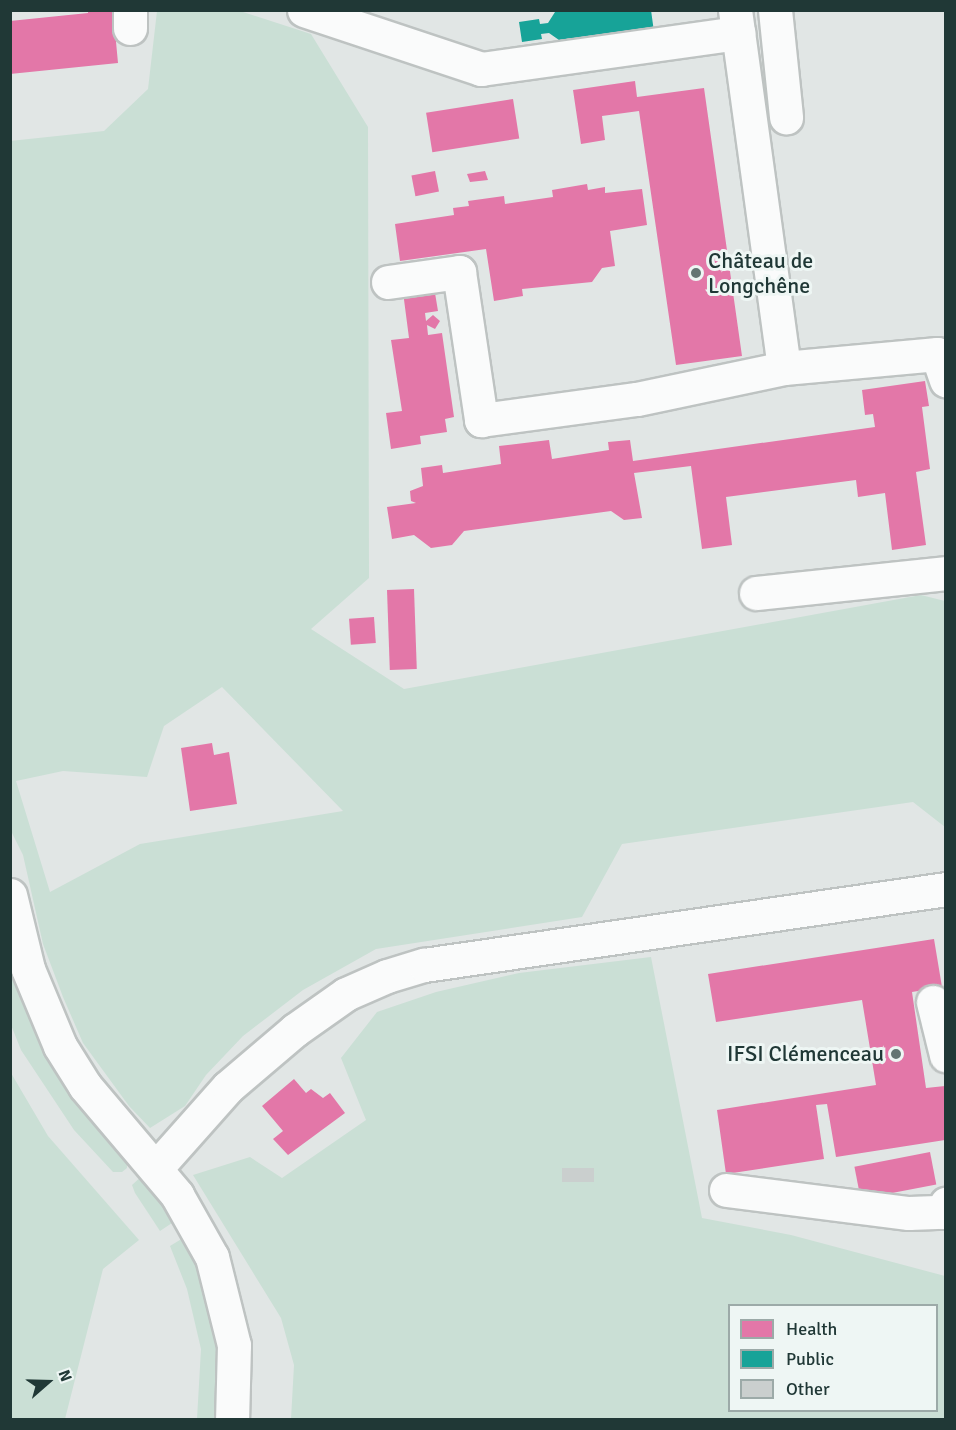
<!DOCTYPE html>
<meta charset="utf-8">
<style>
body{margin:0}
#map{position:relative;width:956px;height:1430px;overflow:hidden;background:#e1e6e5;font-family:Signika,sans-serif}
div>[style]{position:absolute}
.green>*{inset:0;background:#cadfd5}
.health>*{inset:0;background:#e377a8;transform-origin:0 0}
.public>*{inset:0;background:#17a398}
.building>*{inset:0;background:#cacfce;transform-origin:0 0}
.roads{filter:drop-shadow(2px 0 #bec3c2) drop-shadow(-2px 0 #bec3c2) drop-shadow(0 2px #bec3c2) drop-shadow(0 -2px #bec3c2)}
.minor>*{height:33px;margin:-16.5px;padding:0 16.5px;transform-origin:16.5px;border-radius:16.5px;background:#fafbfb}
.dots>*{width:16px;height:16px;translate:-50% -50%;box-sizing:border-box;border:3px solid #eef6f4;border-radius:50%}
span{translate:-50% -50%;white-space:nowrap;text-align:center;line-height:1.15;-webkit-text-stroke:6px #eef6f4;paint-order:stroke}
.poi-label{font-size:22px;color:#203836}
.left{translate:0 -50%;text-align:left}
.right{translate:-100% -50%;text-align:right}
.frame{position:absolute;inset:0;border:12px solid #203836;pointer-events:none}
.legend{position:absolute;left:728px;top:1304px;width:210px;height:108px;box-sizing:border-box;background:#eef6f4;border:2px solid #9caaa8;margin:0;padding:8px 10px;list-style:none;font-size:18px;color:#203836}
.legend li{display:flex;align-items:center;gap:12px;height:30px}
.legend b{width:30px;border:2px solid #9caaa8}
.north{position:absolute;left:18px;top:1352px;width:60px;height:60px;-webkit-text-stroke:4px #eef6f4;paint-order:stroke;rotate:70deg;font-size:16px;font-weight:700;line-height:24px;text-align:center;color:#203836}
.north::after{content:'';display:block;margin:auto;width:21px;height:27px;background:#203836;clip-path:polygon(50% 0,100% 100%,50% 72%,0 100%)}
</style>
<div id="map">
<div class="green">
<div style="clip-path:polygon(evenodd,157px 11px,240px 11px,311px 34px,368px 127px,369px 578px,311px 629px,404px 689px,921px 595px,945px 601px,945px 827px,913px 802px,622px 844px,582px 917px,376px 949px,303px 990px,243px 1036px,206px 1075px,185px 1106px,150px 1128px,129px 1106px,83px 1043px,63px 997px,43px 944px,23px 855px,11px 831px,10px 141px,104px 131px,148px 89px,157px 11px,222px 687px,343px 811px,140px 844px,50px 892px,16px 781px,63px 771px,147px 777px,164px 726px,222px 687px)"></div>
<div style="clip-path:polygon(evenodd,651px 957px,702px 1218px,791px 1235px,945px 1276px,945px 1419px,291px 1419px,294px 1365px,281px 1318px,193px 1175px,250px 1157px,282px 1178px,366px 1120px,341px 1058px,377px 1012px,436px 992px,519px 973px,651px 957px,730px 1306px,936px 1306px,936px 1410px,730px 1410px,730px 1306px)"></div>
<div style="clip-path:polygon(10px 961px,40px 1042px,77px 1103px,127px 1158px,127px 1168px,122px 1172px,113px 1172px,74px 1130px,21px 1050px,11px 1025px)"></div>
<div style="clip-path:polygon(11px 1073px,48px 1136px,139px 1240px,103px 1269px,65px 1419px,11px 1419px)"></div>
<div style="clip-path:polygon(143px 1175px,178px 1219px,160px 1231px,135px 1193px,132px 1185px)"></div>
<div style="clip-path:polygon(188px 1235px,214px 1315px,221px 1369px,217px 1419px,197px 1419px,201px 1349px,187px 1289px,170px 1246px)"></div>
</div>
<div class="health">
<div style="clip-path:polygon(88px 10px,113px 10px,118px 63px,10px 74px,10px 21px,88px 13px)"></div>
<div style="clip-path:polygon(635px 81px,637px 97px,704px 88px,742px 356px,676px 365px,639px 111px,602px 116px,605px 140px,581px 144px,573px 90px)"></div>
<div style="left:513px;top:99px;width:40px;height:88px;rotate:81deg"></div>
<div style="left:435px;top:171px;width:21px;height:24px;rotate:79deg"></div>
<div style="clip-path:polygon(485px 171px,488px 180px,470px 182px,467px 174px)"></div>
<div style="clip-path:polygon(587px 184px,588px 190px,605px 187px,605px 193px,642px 189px,647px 225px,610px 231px,615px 266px,602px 268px,592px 282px,522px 289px,523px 296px,494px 301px,486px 249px,400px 261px,395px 224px,454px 215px,453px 208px,469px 206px,468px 201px,504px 196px,505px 204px,553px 197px,552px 190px)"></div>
<div style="clip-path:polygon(434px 287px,438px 311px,425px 313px,426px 321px,433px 315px,440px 321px,435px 329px,427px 325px,428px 335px,442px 333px,454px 417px,445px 419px,447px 432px,420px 436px,421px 444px,391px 449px,386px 413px,402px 411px,391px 340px,409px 338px,403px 292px)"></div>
<div style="clip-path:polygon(925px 381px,929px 406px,922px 407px,930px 469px,916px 472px,926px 545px,892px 550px,885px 493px,858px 497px,856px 480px,726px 497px,732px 545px,702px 549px,691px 466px,634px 473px,642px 518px,624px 520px,611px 511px,464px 531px,452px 545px,431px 548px,414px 535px,392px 539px,387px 507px,416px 503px,411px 501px,410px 491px,423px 486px,421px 468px,442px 465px,443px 473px,501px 464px,499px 446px,549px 440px,552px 459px,609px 450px,608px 442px,630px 440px,633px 461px,875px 427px,873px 414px,865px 415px,862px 390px)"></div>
<div style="left:414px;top:589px;width:80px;height:27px;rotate:88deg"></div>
<div style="left:374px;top:617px;width:26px;height:25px;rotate:86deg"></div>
<div style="clip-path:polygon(212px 743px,214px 755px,229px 752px,237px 804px,190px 811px,181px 748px)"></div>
<div style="clip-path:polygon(934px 939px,942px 987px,912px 992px,926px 1088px,945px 1086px,945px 1140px,836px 1157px,827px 1104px,816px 1105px,824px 1159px,726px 1174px,717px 1110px,876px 1085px,862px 1000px,716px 1022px,708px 974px)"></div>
<div style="clip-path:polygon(294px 1079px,306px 1093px,311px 1089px,323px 1098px,330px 1093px,345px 1113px,288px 1155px,273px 1139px,283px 1131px,262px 1106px)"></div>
<div style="left:930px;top:1152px;width:33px;height:77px;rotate:79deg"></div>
</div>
<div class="public">
<div style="clip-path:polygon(651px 10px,654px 32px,572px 43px,572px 38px,559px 40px,549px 33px,541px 34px,542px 39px,522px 42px,519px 22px,539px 19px,540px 24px,548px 23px,555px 12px)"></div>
</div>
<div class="building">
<div style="left:562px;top:1168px;width:32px;height:14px"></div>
</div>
<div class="roads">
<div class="minor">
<div style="left:130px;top:10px;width:18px;rotate:90deg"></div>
<div style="left:304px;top:10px;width:187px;rotate:18.4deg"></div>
<div style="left:481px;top:69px;width:260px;rotate:-8deg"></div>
<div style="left:735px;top:10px;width:361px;rotate:82.2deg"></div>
<div style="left:784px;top:368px;width:154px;rotate:-5.2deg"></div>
<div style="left:937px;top:354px;width:28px;rotate:71deg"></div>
<div style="left:775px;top:10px;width:108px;rotate:84.1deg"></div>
<div style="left:388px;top:282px;width:72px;rotate:-8deg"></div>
<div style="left:459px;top:272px;width:150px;rotate:81.5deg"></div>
<div style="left:481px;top:420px;width:157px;rotate:-7.7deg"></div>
<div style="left:637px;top:399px;width:150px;rotate:-11.9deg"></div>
<div style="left:756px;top:593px;width:191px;rotate:-6deg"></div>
<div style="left:10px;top:895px;width:76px;rotate:76.3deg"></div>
<div style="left:28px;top:969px;width:83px;rotate:67.4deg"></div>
<div style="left:60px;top:1046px;width:47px;rotate:58deg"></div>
<div style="left:85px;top:1086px;width:143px;rotate:49.8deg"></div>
<div style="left:177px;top:1195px;width:71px;rotate:60.6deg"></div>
<div style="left:212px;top:1257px;width:91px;rotate:76deg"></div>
<div style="left:234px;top:1345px;width:75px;rotate:91.5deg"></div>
<div style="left:933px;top:1002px;width:55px;rotate:76.2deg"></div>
<div style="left:156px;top:1168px;width:108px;rotate:-48.4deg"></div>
<div style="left:228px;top:1087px;width:88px;rotate:-40.4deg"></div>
<div style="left:295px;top:1030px;width:62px;rotate:-35.2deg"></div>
<div style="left:346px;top:994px;width:45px;rotate:-23.7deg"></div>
<div style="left:387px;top:976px;width:39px;rotate:-17deg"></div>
<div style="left:424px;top:965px;width:528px;rotate:-8.28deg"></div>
<div style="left:726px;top:1190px;width:184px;rotate:7.2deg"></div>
<div style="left:909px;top:1213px;width:34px;rotate:-2deg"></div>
<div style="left:943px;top:1212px;width:9px;rotate:-69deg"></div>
</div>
</div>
<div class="dots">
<div style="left:696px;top:273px;background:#647573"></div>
<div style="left:896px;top:1054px;background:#647573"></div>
</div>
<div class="poi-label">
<span class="left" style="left:708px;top:273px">Château de<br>Longchêne</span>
<span class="right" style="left:884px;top:1054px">IFSI Clémenceau</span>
</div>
<div class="frame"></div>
<ul class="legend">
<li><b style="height:16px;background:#e377a8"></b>Health</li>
<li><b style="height:16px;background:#17a398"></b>Public</li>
<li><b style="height:16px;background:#cacfce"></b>Other</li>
</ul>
<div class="north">N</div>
</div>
